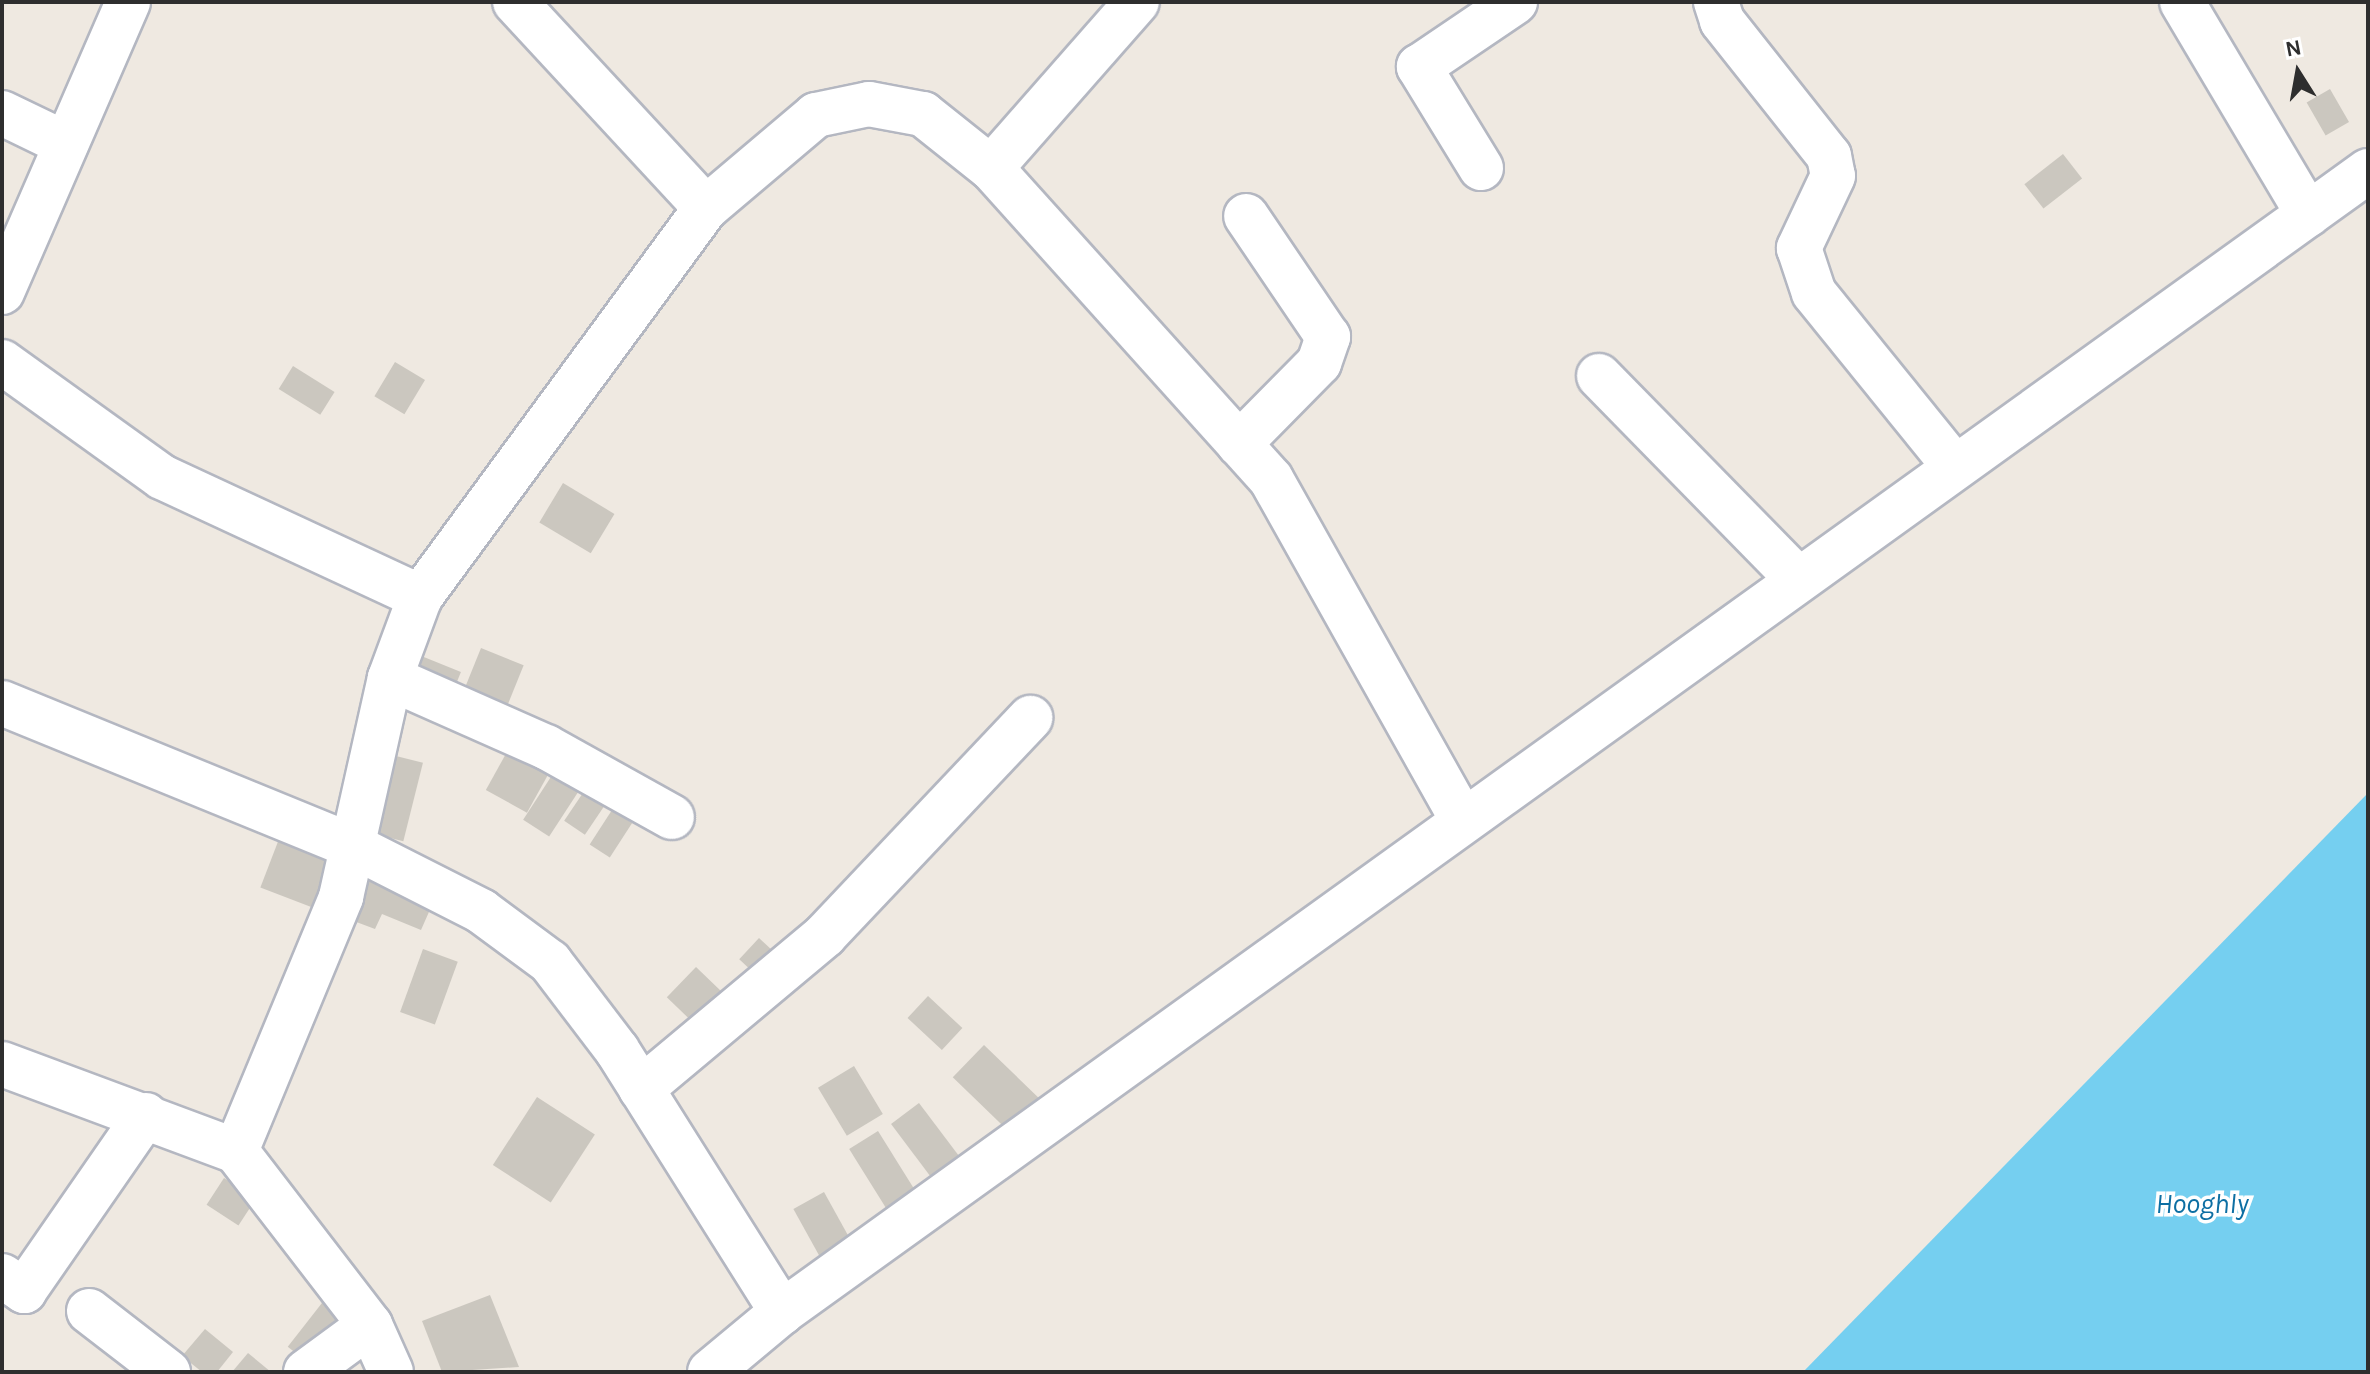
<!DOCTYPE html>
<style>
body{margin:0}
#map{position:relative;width:2370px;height:1374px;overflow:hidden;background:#efe9e1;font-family:Karla,sans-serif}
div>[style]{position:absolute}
.water>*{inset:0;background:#75cff0}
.building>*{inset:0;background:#cbc7bf;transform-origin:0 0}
.roads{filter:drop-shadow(2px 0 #b4b7c1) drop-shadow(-2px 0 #b4b7c1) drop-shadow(0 2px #b4b7c1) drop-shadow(0 -2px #b4b7c1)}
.minor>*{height:44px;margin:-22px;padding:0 22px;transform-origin:22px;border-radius:22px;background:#fff}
span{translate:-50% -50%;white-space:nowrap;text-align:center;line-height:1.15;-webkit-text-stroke:7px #fff;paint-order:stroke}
.water-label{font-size:28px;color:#0d6fa3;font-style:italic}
.frame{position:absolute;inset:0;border:4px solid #2e2e2e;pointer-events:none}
.north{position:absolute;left:2258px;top:32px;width:80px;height:80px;-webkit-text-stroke:6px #fff;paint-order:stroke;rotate:349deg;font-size:22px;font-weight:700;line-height:32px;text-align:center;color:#2e2e2e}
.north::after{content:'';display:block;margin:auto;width:28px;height:36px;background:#2e2e2e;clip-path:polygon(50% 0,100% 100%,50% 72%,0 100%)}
</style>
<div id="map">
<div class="water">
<div style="clip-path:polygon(2368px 793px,2368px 1372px,1803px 1372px)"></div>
</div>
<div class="building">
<div style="left:2330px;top:89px;width:38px;height:27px;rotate:60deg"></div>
<div style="left:2063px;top:154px;width:31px;height:49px;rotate:52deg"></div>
<div style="left:395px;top:362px;width:35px;height:40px;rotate:31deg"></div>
<div style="left:293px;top:366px;width:49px;height:27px;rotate:32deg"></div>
<div style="left:563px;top:483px;width:60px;height:46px;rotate:31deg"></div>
<div style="left:481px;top:648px;width:46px;height:55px;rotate:22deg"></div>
<div style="left:409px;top:651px;width:56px;height:27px;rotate:22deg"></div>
<div style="left:513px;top:741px;width:47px;height:56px;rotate:29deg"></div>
<div style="left:388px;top:754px;width:36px;height:81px;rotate:14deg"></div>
<div style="left:558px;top:766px;width:31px;height:64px;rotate:33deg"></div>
<div style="left:591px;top:781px;width:25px;height:48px;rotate:34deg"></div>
<div style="left:612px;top:810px;width:24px;height:41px;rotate:33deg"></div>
<div style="left:279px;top:839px;width:60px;height:52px;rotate:21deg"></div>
<div style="clip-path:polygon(364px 866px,436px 896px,421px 930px,382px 914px,375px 929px,343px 917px)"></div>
<div style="left:759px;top:938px;width:22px;height:29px;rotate:43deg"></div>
<div style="left:423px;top:949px;width:37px;height:67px;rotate:20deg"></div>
<div style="left:696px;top:967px;width:39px;height:42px;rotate:44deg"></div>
<div style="left:928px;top:996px;width:47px;height:30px;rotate:43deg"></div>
<div style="left:984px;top:1045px;width:87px;height:45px;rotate:44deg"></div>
<div style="left:854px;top:1066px;width:56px;height:42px;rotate:59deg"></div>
<div style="left:537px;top:1097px;width:69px;height:81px;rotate:33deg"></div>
<div style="left:919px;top:1103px;width:79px;height:35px;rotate:53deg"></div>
<div style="left:878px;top:1131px;width:88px;height:34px;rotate:58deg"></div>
<div style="left:224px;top:1178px;width:38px;height:32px;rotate:33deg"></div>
<div style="left:824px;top:1192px;width:68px;height:35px;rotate:61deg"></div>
<div style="left:329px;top:1294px;width:29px;height:67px;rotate:38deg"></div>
<div style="clip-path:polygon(490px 1295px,519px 1367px,442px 1372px,422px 1321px)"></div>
<div style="clip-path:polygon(205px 1329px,233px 1352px,217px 1372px,202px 1372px,182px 1356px)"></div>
<div style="clip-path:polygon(248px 1353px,271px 1372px,232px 1372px)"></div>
</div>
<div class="roads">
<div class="minor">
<div style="left:515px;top:2px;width:281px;rotate:47.2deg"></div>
<div style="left:1716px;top:2px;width:20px;rotate:72deg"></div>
<div style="left:1722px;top:21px;width:172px;rotate:51.6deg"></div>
<div style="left:1829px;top:156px;width:20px;rotate:79deg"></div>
<div style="left:1833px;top:176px;width:80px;rotate:115.3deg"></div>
<div style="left:1799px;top:248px;width:47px;rotate:71.6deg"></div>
<div style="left:1814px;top:293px;width:223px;rotate:51deg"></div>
<div style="left:2182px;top:2px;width:247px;rotate:59.3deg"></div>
<div style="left:2px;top:113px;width:71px;rotate:25.8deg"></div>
<div style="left:991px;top:168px;width:221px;rotate:-48.7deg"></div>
<div style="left:1481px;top:168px;width:119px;rotate:-121.5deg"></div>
<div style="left:1419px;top:67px;width:116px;rotate:-34.1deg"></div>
<div style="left:2px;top:292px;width:316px;rotate:-66.5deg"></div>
<div style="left:2px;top:362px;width:197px;rotate:35.7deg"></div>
<div style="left:162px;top:477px;width:285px;rotate:24.9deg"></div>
<div style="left:1599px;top:376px;width:281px;rotate:45.6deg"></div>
<div style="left:1239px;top:444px;width:114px;rotate:-45.4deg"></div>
<div style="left:1319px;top:363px;width:28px;rotate:-71deg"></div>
<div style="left:1328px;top:337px;width:146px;rotate:-124.1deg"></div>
<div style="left:390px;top:678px;width:171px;rotate:23.9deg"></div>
<div style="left:546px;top:747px;width:144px;rotate:29.1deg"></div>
<div style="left:2px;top:703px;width:379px;rotate:22.2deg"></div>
<div style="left:353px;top:846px;width:144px;rotate:26.9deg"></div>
<div style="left:481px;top:911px;width:86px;rotate:36.5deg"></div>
<div style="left:550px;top:962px;width:111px;rotate:52.7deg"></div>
<div style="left:617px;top:1050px;width:310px;rotate:57.8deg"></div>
<div style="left:2px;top:1064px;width:250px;rotate:20.4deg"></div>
<div style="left:236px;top:1151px;width:220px;rotate:52.4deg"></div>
<div style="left:370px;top:1325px;width:51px;rotate:65.9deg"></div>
<div style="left:641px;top:1089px;width:240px;rotate:-39.9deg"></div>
<div style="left:825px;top:935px;width:299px;rotate:-46.6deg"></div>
<div style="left:236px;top:1151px;width:275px;rotate:-67.5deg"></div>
<div style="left:341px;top:897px;width:224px;rotate:-77.4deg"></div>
<div style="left:390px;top:678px;width:86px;rotate:-69.7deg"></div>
<div style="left:420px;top:597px;width:483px;rotate:-53.7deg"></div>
<div style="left:706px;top:208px;width:144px;rotate:-40.2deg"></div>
<div style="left:816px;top:115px;width:54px;rotate:-11.7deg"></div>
<div style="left:869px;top:104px;width:55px;rotate:10.5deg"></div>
<div style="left:923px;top:114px;width:87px;rotate:38.5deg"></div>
<div style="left:991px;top:168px;width:418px;rotate:48deg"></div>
<div style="left:1271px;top:479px;width:390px;rotate:60.7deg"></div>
<div style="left:2px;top:1276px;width:27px;rotate:34deg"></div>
<div style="left:24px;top:1291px;width:214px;rotate:-55.3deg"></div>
<div style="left:89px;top:1311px;width:100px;rotate:37.7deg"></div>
<div style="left:306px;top:1372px;width:79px;rotate:-36.3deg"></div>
<div style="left:710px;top:1372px;width:94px;rotate:-39.8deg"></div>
<div style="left:782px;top:1312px;width:1954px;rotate:-35.73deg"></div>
</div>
</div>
<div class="water-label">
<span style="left:2202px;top:1204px">Hooghly</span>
</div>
<div class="frame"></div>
<div class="north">N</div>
</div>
